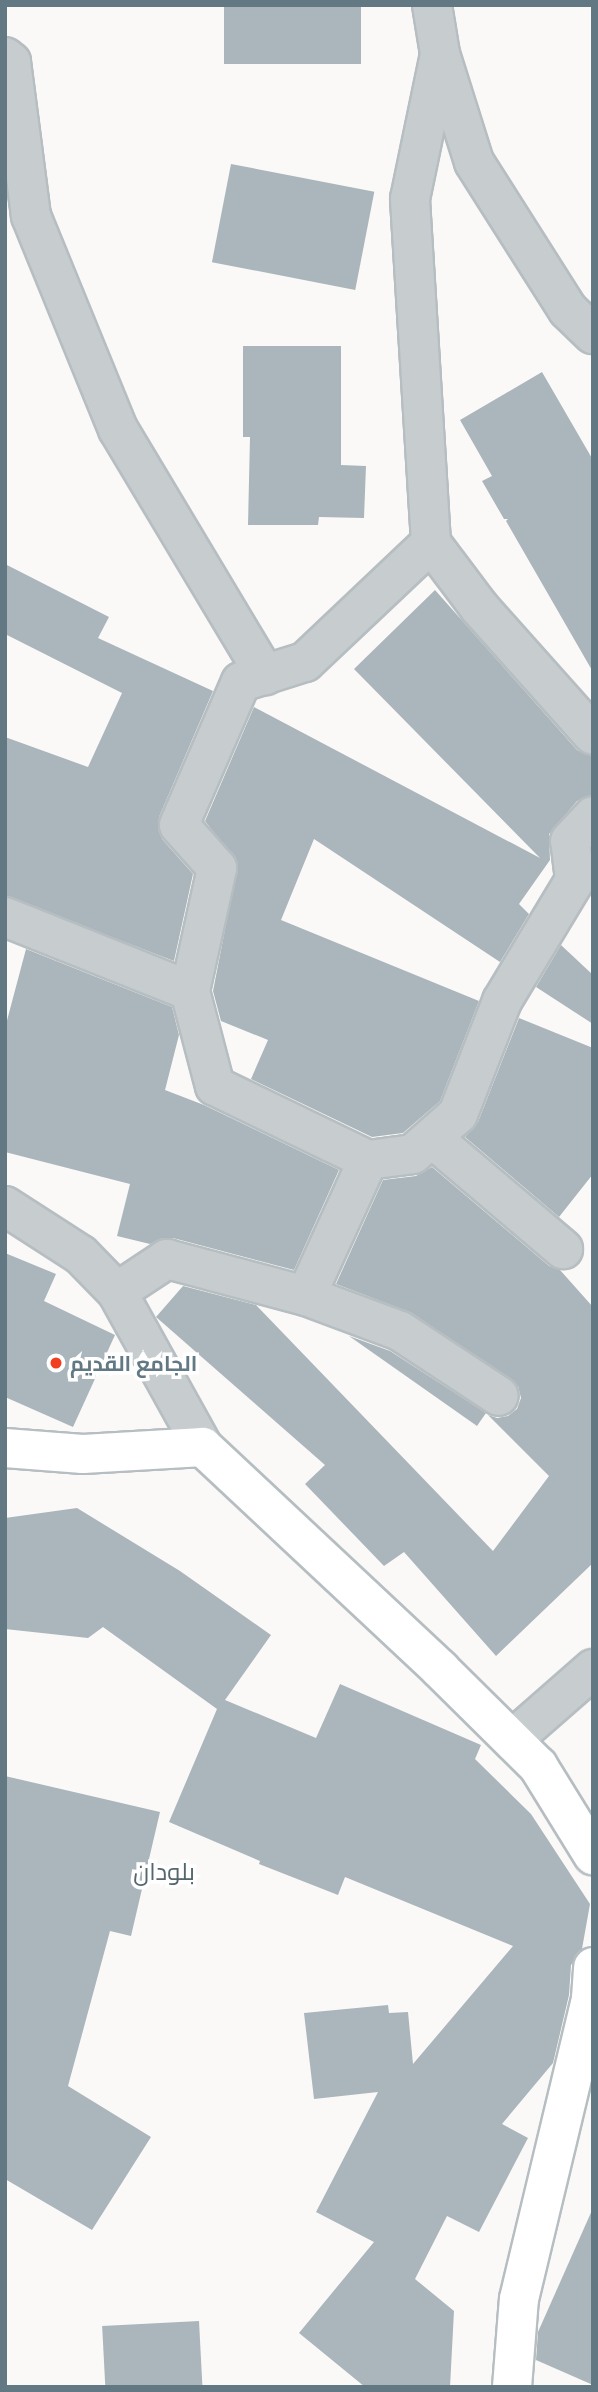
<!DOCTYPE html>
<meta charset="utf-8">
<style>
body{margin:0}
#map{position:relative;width:598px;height:2392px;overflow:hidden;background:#faf9f7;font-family:"IBM Plex Sans",Cairo,sans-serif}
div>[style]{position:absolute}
.building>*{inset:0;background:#aab6bb;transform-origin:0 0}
.roads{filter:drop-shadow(2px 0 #b6bec2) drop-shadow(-2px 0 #b6bec2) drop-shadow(0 2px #b6bec2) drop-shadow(0 -2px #b6bec2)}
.street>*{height:38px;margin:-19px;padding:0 19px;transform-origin:19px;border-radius:19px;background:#c7cccf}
.secondary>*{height:38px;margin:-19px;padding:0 19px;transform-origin:19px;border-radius:19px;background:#fff}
.dots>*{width:19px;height:19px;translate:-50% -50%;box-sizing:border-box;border:4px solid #fff;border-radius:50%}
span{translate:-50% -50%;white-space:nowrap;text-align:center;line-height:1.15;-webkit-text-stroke:7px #fff;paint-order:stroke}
.poi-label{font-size:21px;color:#627984;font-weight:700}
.left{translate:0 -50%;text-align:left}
.quarter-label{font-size:24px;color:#55666f}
.frame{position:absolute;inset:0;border:7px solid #627984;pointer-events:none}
</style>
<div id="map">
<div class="building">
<div style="left:224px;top:5px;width:137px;height:59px"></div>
<div style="left:231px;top:164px;width:146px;height:100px;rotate:11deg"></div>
<div style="clip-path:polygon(243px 346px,341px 346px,341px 465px,366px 466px,364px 518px,319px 517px,318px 525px,248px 525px,250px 437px,243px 437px)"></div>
<div style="clip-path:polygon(542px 372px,593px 460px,593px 672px,506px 521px,508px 519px,504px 519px,482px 481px,492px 476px,460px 420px)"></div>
<div style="clip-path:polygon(5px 564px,109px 617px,98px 638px,213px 691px,159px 817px,158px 829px,162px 839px,193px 874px,174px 961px,5px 896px,5px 737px,88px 767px,122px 693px,5px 634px)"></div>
<div style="clip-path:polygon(435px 590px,577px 750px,593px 756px,593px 795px,577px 801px,549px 834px,550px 860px,519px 904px,529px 914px,500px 962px,314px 839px,281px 920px,479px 1001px,440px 1101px,403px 1133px,372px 1137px,251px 1079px,268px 1040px,221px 1021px,213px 991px,238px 863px,205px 821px,254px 707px,540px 858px,354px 669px)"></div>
<div style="clip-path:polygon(561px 945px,593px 975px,593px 1024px,536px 987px)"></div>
<div style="clip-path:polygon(26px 949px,172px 1007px,179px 1035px,165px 1090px,204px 1105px,339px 1170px,294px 1270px,173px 1238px,163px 1238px,150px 1244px,117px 1236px,130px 1184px,5px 1152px,5px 1028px)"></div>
<div style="clip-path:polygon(519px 1018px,593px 1048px,593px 1174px,559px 1217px,465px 1137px,478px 1122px)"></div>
<div style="clip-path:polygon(432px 1167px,549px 1266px,560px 1270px,593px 1307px,593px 1563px,496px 1656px,404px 1552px,384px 1566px,305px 1484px,325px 1465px,156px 1317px,183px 1286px,256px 1305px,493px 1551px,549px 1476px,488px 1415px,497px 1418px,508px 1416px,517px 1409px,521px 1398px,518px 1386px,412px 1313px,336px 1284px,383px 1180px,416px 1176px)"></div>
<div style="clip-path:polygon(5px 1253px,56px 1274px,44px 1301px,115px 1335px,73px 1427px,5px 1397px)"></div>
<div style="clip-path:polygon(349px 1336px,390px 1351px,486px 1413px,477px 1426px)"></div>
<div style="clip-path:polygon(77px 1508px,180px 1571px,271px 1635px,225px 1700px,316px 1738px,340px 1684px,481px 1745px,475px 1759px,531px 1814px,590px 1904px,582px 1949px,571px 1965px,569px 1995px,553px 2063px,502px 2124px,528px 2138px,479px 2232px,447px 2216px,415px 2279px,454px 2311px,450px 2387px,365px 2387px,299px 2333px,374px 2242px,316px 2212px,378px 2092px,314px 2099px,304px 2013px,388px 2005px,389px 2013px,408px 2012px,413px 2064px,513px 1946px,345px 1877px,338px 1895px,259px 1864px,260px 1861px,169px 1822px,217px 1709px,103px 1627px,88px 1638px,5px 1629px,5px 1518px)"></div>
<div style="clip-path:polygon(5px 1776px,160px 1812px,131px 1936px,110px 1931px,68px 2086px,151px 2137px,92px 2230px,5px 2179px)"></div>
<div style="clip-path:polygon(593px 2208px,593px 2385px,536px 2360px,538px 2332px)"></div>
<div style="left:199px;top:2321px;width:66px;height:97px;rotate:87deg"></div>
</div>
<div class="roads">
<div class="street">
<div style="left:432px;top:5px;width:50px;rotate:80.7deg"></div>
<div style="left:440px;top:54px;width:113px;rotate:72.5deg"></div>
<div style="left:474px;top:162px;width:175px;rotate:57.6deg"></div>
<div style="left:568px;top:310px;width:35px;rotate:44deg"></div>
<div style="left:5px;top:57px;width:8px;rotate:40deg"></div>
<div style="left:11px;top:62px;width:155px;rotate:82.6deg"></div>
<div style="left:31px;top:216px;width:230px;rotate:67.8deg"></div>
<div style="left:118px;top:429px;width:287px;rotate:59.1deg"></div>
<div style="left:431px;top:543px;width:80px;rotate:53.1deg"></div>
<div style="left:479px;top:607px;width:171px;rotate:48.3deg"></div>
<div style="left:5px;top:917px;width:199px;rotate:21.8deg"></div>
<div style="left:190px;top:991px;width:98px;rotate:75.3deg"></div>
<div style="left:215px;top:1086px;width:170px;rotate:25.8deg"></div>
<div style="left:368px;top:1160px;width:149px;rotate:114.5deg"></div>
<div style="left:190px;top:991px;width:126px;rotate:-77.6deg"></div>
<div style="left:217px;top:868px;width:57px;rotate:-131.5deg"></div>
<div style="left:179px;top:825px;width:156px;rotate:-66.6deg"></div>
<div style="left:241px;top:682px;width:67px;rotate:-17.4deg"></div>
<div style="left:305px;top:662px;width:173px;rotate:-43.4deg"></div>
<div style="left:431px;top:543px;width:345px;rotate:-93.5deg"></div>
<div style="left:410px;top:199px;width:148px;rotate:-78.3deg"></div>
<div style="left:432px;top:1138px;width:172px;rotate:40.3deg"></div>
<div style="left:368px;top:1160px;width:45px;rotate:-7.6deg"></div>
<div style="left:413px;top:1154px;width:60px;rotate:-41.6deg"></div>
<div style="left:458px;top:1114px;width:121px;rotate:-68.7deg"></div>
<div style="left:502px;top:1001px;width:141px;rotate:-58.9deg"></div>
<div style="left:575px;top:880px;width:39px;rotate:-97deg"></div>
<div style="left:570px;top:841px;width:34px;rotate:-47deg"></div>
<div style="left:5px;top:1206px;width:90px;rotate:32.8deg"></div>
<div style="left:81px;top:1255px;width:52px;rotate:45.8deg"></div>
<div style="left:117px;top:1292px;width:177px;rotate:61deg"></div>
<div style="left:117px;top:1292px;width:60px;rotate:-33.4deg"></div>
<div style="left:167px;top:1259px;width:144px;rotate:14.9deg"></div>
<div style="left:306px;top:1296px;width:100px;rotate:20.4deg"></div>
<div style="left:400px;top:1331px;width:118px;rotate:33.3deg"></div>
<div style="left:512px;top:1740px;width:108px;rotate:-41.2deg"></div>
</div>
<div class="secondary">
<div style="left:5px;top:1448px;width:78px;rotate:4.4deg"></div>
<div style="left:83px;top:1454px;width:120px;rotate:-3.3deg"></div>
<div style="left:203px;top:1447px;width:325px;rotate:43.1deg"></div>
<div style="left:440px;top:1669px;width:138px;rotate:44.7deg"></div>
<div style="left:538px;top:1766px;width:105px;rotate:58.3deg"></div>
<div style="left:512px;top:2387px;width:88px;rotate:-85.5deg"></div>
<div style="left:519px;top:2299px;width:309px;rotate:-76.5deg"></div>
<div style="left:591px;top:1998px;width:31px;rotate:-86deg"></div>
</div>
</div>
<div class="dots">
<div style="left:56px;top:1363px;background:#f13d20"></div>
</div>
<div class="poi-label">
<span class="left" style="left:70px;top:1363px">الجامع القديم</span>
</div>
<div class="quarter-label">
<span style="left:164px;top:1872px">بلودان</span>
</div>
<div class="frame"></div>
</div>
